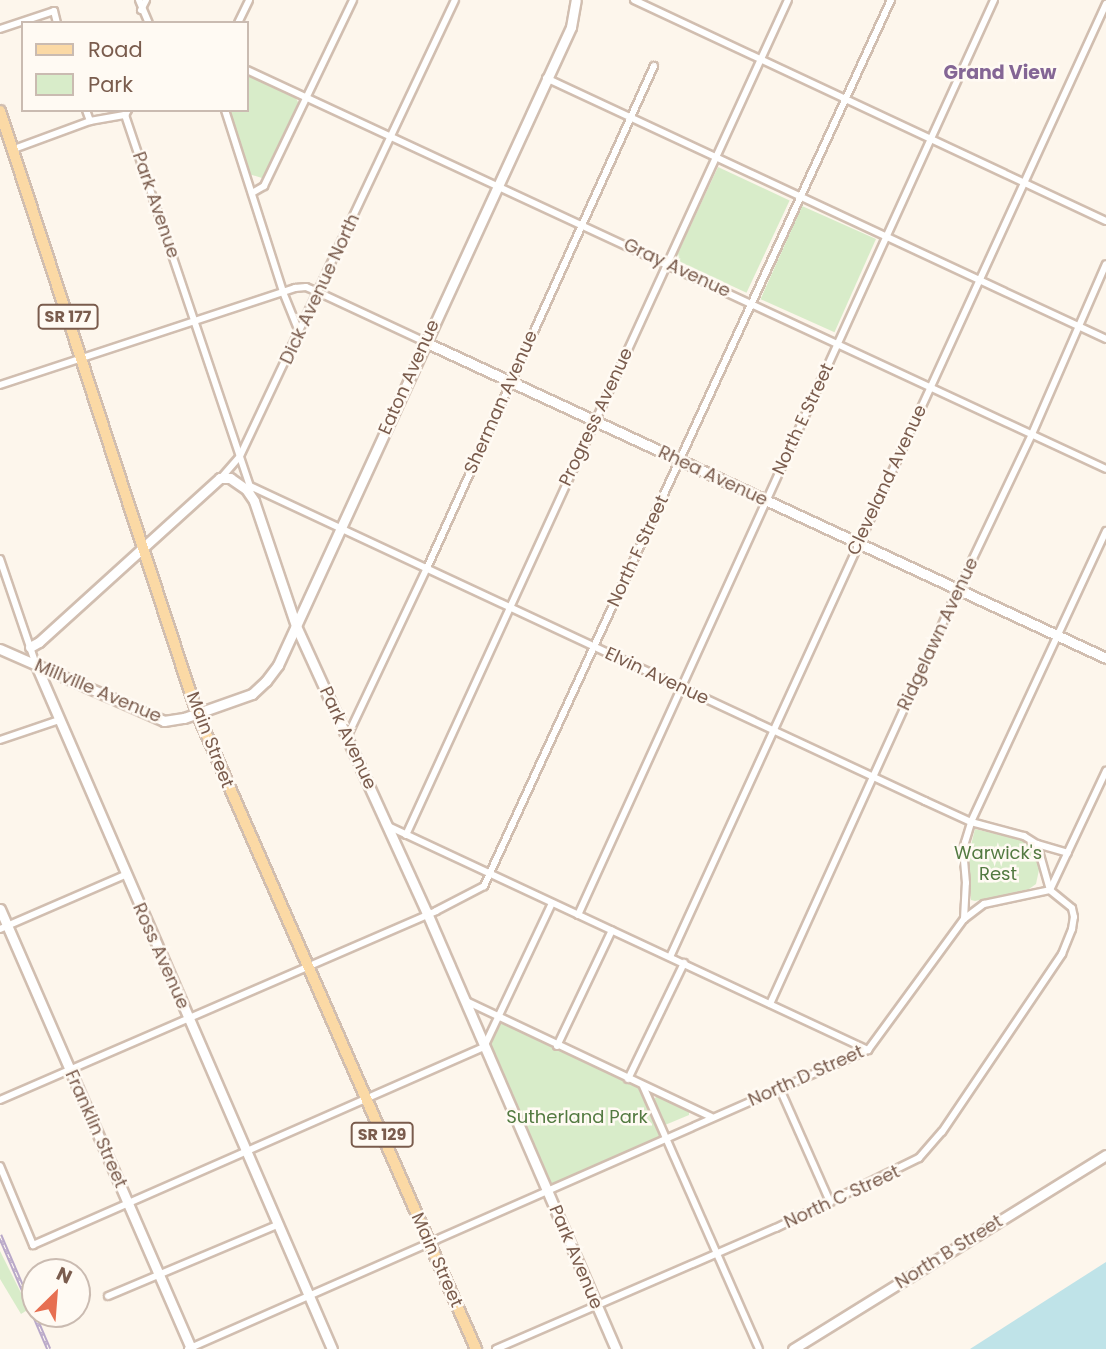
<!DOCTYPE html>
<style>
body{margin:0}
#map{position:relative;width:1106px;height:1349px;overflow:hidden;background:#fdf6ec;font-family:Poppins,sans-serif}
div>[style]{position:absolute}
.green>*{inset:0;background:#d8ecc9;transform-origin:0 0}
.water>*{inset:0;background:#bfe3e8}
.roads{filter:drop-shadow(2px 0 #d1beb0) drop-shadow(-2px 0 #d1beb0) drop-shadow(0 2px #d1beb0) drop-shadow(0 -2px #d1beb0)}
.street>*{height:6px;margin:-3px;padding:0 3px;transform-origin:3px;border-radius:3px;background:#fff}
.secondary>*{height:9px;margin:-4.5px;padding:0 4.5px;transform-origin:4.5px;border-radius:4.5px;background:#fff}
.primary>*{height:10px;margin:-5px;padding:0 5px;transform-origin:5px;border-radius:5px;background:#fbd9a5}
.rail>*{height:4.5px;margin-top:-2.25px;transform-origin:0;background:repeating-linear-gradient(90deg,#fffaf3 0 5px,#b9a8c9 0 10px);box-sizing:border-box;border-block:2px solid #b9a8c9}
span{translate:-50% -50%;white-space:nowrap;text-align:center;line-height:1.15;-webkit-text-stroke:5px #fffaf3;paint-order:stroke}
.shield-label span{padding:2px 5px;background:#fffaf3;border:2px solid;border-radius:5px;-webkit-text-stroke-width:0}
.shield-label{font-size:16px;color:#7a5c4d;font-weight:700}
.street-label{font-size:18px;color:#7a5c4d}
.park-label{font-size:18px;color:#537a41}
.neighbourhood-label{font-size:19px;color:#846695;font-weight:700}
.legend{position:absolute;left:21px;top:21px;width:228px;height:91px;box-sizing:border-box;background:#fffaf3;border:2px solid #cabbb1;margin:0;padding:9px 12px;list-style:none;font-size:21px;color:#7a5c4d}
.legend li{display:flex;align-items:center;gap:14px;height:35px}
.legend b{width:35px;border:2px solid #cabbb1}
.north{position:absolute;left:21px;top:1258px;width:70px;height:70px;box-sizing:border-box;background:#fffaf3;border:2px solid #cabbb1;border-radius:50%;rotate:25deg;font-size:19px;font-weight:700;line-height:28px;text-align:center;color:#7a5c4d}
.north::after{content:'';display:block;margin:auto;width:24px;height:32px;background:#e76f51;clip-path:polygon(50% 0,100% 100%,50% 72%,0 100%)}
</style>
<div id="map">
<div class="green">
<div style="clip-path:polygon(247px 73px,295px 96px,299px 104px,268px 174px,262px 178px,249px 174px,228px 110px,247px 110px)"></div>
<div style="left:718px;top:167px;width:79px;height:102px;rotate:25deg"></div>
<div style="left:802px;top:206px;width:81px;height:102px;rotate:24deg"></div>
<div style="clip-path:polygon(975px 829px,1021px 840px,1037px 851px,1040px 865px,1036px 884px,1029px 889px,975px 901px,971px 900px,968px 857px)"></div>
<div style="clip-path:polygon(498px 1017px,643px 1086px,666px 1137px,548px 1190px,484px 1047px)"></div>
<div style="clip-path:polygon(658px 1095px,689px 1110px,689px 1115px,665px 1125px,654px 1099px)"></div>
<div style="clip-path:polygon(0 1251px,29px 1309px,21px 1314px,0 1279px)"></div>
</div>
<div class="water">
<div style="clip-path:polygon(1106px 1262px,1106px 1349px,970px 1349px)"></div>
</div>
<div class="roads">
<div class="street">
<div style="left:139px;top:0;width:25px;rotate:67deg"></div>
<div style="left:634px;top:0;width:521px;rotate:25.09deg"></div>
<div style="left:141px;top:10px;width:11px;rotate:-63deg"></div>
<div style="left:238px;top:23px;width:25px;rotate:-64deg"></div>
<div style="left:0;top:29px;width:57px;rotate:-18.4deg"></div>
<div style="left:54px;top:11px;width:12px;rotate:76deg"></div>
<div style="left:247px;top:70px;width:947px;rotate:24.91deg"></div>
<div style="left:546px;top:78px;width:618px;rotate:24.99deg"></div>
<div style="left:86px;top:110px;width:12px;rotate:70deg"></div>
<div style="left:128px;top:110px;width:6px;rotate:121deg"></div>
<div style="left:125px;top:115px;width:395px;rotate:71.4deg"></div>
<div style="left:225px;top:110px;width:191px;rotate:72.3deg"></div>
<div style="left:283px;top:292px;width:45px;rotate:68deg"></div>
<div style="left:14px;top:149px;width:81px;rotate:-20.2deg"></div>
<div style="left:90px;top:121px;width:36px;rotate:-10deg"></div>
<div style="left:252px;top:193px;width:14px;rotate:-30deg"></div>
<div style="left:264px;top:186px;width:206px;rotate:-64.4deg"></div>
<div style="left:0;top:385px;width:311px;rotate:-18.2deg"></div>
<div style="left:295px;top:288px;width:11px;rotate:-5deg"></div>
<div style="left:306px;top:287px;width:15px;rotate:23deg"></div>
<div style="left:320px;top:293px;width:116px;rotate:25deg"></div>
<div style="left:221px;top:478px;width:29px;rotate:-49deg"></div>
<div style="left:240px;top:456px;width:504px;rotate:-64.76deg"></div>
<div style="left:250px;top:486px;width:745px;rotate:25.02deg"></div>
<div style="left:925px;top:801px;width:51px;rotate:24.5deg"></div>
<div style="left:971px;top:822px;width:55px;rotate:14.8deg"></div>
<div style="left:1024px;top:836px;width:15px;rotate:32deg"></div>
<div style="left:1037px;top:844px;width:32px;rotate:16deg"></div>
<div style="left:0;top:559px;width:112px;rotate:71.2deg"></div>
<div style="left:347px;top:737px;width:187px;rotate:-64.7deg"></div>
<div style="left:427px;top:568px;width:551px;rotate:-65.67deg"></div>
<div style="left:0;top:740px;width:62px;rotate:-18.7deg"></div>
<div style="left:388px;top:826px;width:530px;rotate:25.02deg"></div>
<div style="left:406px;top:835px;width:918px;rotate:-65.42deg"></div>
<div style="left:1050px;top:890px;width:132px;rotate:-64.8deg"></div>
<div style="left:578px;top:915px;width:1005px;rotate:-65.55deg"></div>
<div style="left:964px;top:919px;width:36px;rotate:-87deg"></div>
<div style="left:966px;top:883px;width:34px;rotate:-95deg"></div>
<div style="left:963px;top:849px;width:28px;rotate:-73deg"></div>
<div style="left:971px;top:822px;width:321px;rotate:-65.1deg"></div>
<div style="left:0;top:929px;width:136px;rotate:-23.4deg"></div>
<div style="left:670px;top:957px;width:1048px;rotate:-65.42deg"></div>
<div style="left:466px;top:1001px;width:271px;rotate:25.3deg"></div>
<div style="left:770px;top:1004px;width:455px;rotate:-65.6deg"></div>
<div style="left:958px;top:590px;width:173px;rotate:-64.6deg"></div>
<div style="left:1032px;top:434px;width:185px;rotate:-66.5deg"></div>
<div style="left:557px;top:1046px;width:128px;rotate:-64.6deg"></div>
<div style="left:628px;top:1079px;width:129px;rotate:-64.2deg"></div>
<div style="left:643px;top:1086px;width:287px;rotate:66.2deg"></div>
<div style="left:780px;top:1089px;width:124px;rotate:66.1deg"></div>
<div style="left:0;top:1100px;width:475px;rotate:-23.4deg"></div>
<div style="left:436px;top:911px;width:54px;rotate:-27.5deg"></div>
<div style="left:484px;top:886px;width:975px;rotate:-65.33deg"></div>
<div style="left:0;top:1166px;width:86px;rotate:67.3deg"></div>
<div style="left:33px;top:1245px;width:493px;rotate:-23.7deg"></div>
<div style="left:484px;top:1047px;width:159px;rotate:-64.7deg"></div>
<div style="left:108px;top:1296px;width:183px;rotate:-22.8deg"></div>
<div style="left:188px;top:1349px;width:743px;rotate:-23.74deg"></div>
<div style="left:868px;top:1050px;width:162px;rotate:-53.8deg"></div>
<div style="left:964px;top:919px;width:25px;rotate:-37deg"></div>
<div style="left:984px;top:904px;width:67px;rotate:-12deg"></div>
<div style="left:496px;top:1349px;width:305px;rotate:-23.4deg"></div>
<div style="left:776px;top:1228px;width:159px;rotate:-26.1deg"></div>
<div style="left:919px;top:1158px;width:35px;rotate:-49deg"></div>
<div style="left:942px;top:1132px;width:215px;rotate:-56deg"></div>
<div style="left:1062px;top:954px;width:27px;rotate:-68deg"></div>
<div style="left:1072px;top:929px;width:12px;rotate:-81deg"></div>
<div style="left:1074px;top:917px;width:9px;rotate:-103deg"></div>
<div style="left:1072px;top:908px;width:28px;rotate:-141deg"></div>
<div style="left:1050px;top:890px;width:48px;rotate:-105.8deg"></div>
</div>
<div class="secondary">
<div style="left:425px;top:342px;width:751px;rotate:24.89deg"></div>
<div style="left:30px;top:647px;width:10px;rotate:-29deg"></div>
<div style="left:39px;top:642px;width:244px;rotate:-42.2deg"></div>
<div style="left:220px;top:478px;width:10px"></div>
<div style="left:230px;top:478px;width:19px;rotate:35deg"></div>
<div style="left:246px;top:489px;width:14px;rotate:56deg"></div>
<div style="left:254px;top:501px;width:132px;rotate:71.4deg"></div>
<div style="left:296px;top:626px;width:315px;rotate:65.5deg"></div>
<div style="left:427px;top:913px;width:475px;rotate:66.6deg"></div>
<div style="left:0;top:649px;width:179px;rotate:23.7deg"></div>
<div style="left:164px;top:721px;width:20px;rotate:-9deg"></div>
<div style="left:184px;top:718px;width:72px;rotate:-19.4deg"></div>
<div style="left:252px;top:694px;width:19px;rotate:-43deg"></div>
<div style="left:266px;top:681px;width:20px;rotate:-53deg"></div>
<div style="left:278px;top:665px;width:702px;rotate:-65.33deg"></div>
<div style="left:571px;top:27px;width:27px;rotate:-80deg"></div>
<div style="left:36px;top:665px;width:745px;rotate:66.6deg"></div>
<div style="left:0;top:909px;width:480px;rotate:66.5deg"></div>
<div style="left:793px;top:1349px;width:368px;rotate:-31.8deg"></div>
</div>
<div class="primary">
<div style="left:0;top:111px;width:633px;rotate:71.88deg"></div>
<div style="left:197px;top:713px;width:695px;rotate:66.31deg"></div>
</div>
</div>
<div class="rail">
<div style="left:0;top:1235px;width:124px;rotate:66.7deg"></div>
</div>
<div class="shield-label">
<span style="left:68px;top:317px">SR 177</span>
<span style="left:382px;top:1135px">SR 129</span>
</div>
<div class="street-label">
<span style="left:156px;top:205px;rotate:71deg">Park Avenue</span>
<span style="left:677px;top:268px;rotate:25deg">Gray Avenue</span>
<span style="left:320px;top:289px;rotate:-65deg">Dick Avenue North</span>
<span style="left:409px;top:377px;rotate:-66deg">Eaton Avenue</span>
<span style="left:501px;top:402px;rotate:-66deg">Sherman Avenue</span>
<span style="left:596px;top:417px;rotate:-65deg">Progress Avenue</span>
<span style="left:803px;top:419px;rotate:-65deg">North E Street</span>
<span style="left:713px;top:476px;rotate:25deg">Rhea Avenue</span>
<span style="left:887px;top:480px;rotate:-65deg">Cleveland Avenue</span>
<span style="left:638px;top:551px;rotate:-65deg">North F Street</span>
<span style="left:938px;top:634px;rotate:-65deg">Ridgelawn Avenue</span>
<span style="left:657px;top:676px;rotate:25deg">Elvin Avenue</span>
<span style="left:98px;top:691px;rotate:23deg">Millville Avenue</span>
<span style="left:348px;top:738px;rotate:65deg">Park Avenue</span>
<span style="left:210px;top:740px;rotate:69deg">Main Street</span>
<span style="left:161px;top:956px;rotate:66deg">Ross Avenue</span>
<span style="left:806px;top:1076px;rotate:-24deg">North D Street</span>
<span style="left:96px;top:1129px;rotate:66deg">Franklin Street</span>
<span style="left:842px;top:1197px;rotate:-25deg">North C Street</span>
<span style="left:949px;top:1252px;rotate:-32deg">North B Street</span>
<span style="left:576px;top:1257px;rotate:67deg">Park Avenue</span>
<span style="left:437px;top:1260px;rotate:66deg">Main Street</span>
</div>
<div class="park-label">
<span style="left:998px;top:864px">Warwick's<br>Rest</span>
<span style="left:577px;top:1117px">Sutherland Park</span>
</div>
<div class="neighbourhood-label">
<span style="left:1000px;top:73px">Grand View</span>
</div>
<ul class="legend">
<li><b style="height:9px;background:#fbd9a5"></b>Road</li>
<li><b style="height:19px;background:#d8ecc9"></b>Park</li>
</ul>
<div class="north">N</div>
</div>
